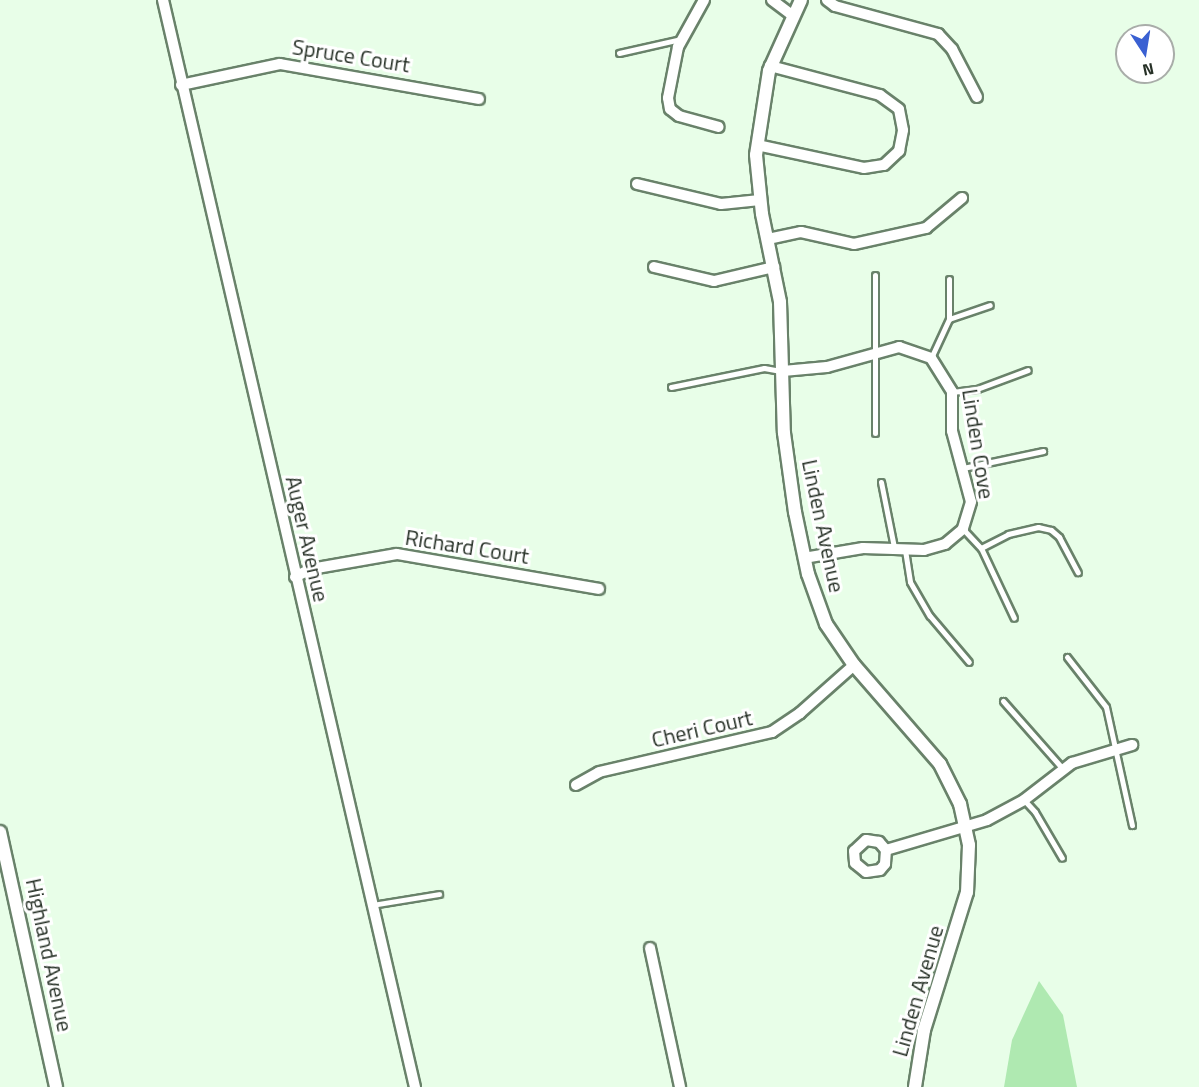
<!DOCTYPE html>
<style>
body{margin:0}
#map{position:relative;width:1199px;height:1087px;overflow:hidden;background:#e8fee8;font-family:"Titillium Web",sans-serif}
div>[style]{position:absolute}
.water>*{inset:0;background:#afe9b1}
.roads{filter:drop-shadow(2px 0 #69826a) drop-shadow(-2px 0 #69826a) drop-shadow(0 2px #69826a) drop-shadow(0 -2px #69826a)}
.service>*{height:5px;margin:-2.5px;padding:0 2.5px;transform-origin:2.5px;border-radius:2.5px;background:#fff}
.minor>*{height:10px;margin:-5px;padding:0 5px;transform-origin:5px;border-radius:5px;background:#fff}
.tertiary>*{height:12px;margin:-6px;padding:0 6px;transform-origin:6px;border-radius:6px;background:#fff}
span{translate:-50% -50%;white-space:nowrap;text-align:center;line-height:1.15;-webkit-text-stroke:6px #fff;paint-order:stroke}
.street-label{font-size:22px;color:#273127}
.north{position:absolute;left:1115px;top:24px;width:60px;height:60px;box-sizing:border-box;background:#fff;border:2px solid #a9ada9;border-radius:50%;rotate:168deg;font-size:16px;font-weight:700;line-height:24px;text-align:center;color:#273127}
.north::after{content:'';display:block;margin:auto;width:21px;height:27px;background:#3a60d2;clip-path:polygon(50% 0,100% 100%,50% 72%,0 100%)}
</style>
<div id="map">
<div class="water">
<div style="clip-path:polygon(1039px 981px,1063px 1015px,1077px 1087px,1004px 1087px,1012px 1040px)"></div>
</div>
<div class="roads">
<div class="service">
<div style="left:619px;top:53px;width:64px;rotate:-12.7deg"></div>
<div style="left:949px;top:319px;width:40px;rotate:-90deg"></div>
<div style="left:931px;top:358px;width:43px;rotate:-65.2deg"></div>
<div style="left:949px;top:319px;width:43px;rotate:-18.9deg"></div>
<div style="left:671px;top:387px;width:95px;rotate:-11.5deg"></div>
<div style="left:764px;top:368px;width:17px;rotate:10deg"></div>
<div style="left:952px;top:392px;width:25px;rotate:-7deg"></div>
<div style="left:977px;top:389px;width:54px;rotate:-20.4deg"></div>
<div style="left:875px;top:433px;width:158px;rotate:-90deg"></div>
<div style="left:963px;top:468px;width:82px;rotate:-12deg"></div>
<div style="left:881px;top:482px;width:66px;rotate:78.7deg"></div>
<div style="left:963px;top:529px;width:26px;rotate:47deg"></div>
<div style="left:981px;top:548px;width:77px;rotate:64.8deg"></div>
<div style="left:981px;top:548px;width:30px;rotate:-27deg"></div>
<div style="left:1008px;top:534px;width:31px;rotate:-13deg"></div>
<div style="left:1038px;top:527px;width:13px;rotate:13deg"></div>
<div style="left:1051px;top:530px;width:11px;rotate:41deg"></div>
<div style="left:1059px;top:537px;width:40px;rotate:62deg"></div>
<div style="left:905px;top:550px;width:32px;rotate:81deg"></div>
<div style="left:910px;top:582px;width:39px;rotate:60deg"></div>
<div style="left:930px;top:616px;width:60px;rotate:49.7deg"></div>
<div style="left:1067px;top:657px;width:63px;rotate:52deg"></div>
<div style="left:1106px;top:707px;width:121px;rotate:77.6deg"></div>
<div style="left:1003px;top:701px;width:91px;rotate:48.6deg"></div>
<div style="left:1024px;top:800px;width:16px;rotate:47deg"></div>
<div style="left:1035px;top:812px;width:53px;rotate:59.6deg"></div>
<div style="left:372px;top:905px;width:68px;rotate:-9.3deg"></div>
</div>
<div class="minor">
<div style="left:163px;top:0;width:1116px;rotate:76.95deg"></div>
<div style="left:704px;top:0;width:54px;rotate:119deg"></div>
<div style="left:678px;top:47px;width:52px;rotate:101.1deg"></div>
<div style="left:668px;top:98px;width:11px;rotate:80deg"></div>
<div style="left:670px;top:109px;width:11px;rotate:38deg"></div>
<div style="left:679px;top:116px;width:41px;rotate:15.4deg"></div>
<div style="left:772px;top:0;width:25px;rotate:37deg"></div>
<div style="left:827px;top:0;width:10px;rotate:37deg"></div>
<div style="left:835px;top:6px;width:107px;rotate:15.2deg"></div>
<div style="left:938px;top:34px;width:21px;rotate:47deg"></div>
<div style="left:952px;top:49px;width:54px;rotate:62.5deg"></div>
<div style="left:181px;top:85px;width:101px;rotate:-12deg"></div>
<div style="left:280px;top:64px;width:202px;rotate:10deg"></div>
<div style="left:757px;top:145px;width:109px;rotate:12.1deg"></div>
<div style="left:864px;top:168px;width:20px;rotate:-9deg"></div>
<div style="left:884px;top:165px;width:21px;rotate:-43deg"></div>
<div style="left:899px;top:151px;width:21px;rotate:-79deg"></div>
<div style="left:903px;top:130px;width:21px;rotate:-101deg"></div>
<div style="left:899px;top:109px;width:24px;rotate:-144deg"></div>
<div style="left:880px;top:95px;width:114px;rotate:-165.2deg"></div>
<div style="left:637px;top:184px;width:86px;rotate:13.4deg"></div>
<div style="left:721px;top:204px;width:39px;rotate:-6deg"></div>
<div style="left:768px;top:239px;width:34px;rotate:-12deg"></div>
<div style="left:801px;top:232px;width:54px;rotate:12.8deg"></div>
<div style="left:854px;top:244px;width:74px;rotate:-12.5deg"></div>
<div style="left:926px;top:228px;width:47px;rotate:-39.8deg"></div>
<div style="left:654px;top:267px;width:62px;rotate:13.1deg"></div>
<div style="left:714px;top:281px;width:62px;rotate:-13.1deg"></div>
<div style="left:783px;top:371px;width:44px;rotate:-5.2deg"></div>
<div style="left:827px;top:367px;width:75px;rotate:-15.5deg"></div>
<div style="left:899px;top:347px;width:34px;rotate:19deg"></div>
<div style="left:931px;top:358px;width:40px;rotate:58deg"></div>
<div style="left:952px;top:392px;width:39px;rotate:90deg"></div>
<div style="left:952px;top:431px;width:73px;rotate:75deg"></div>
<div style="left:971px;top:502px;width:28px;rotate:107deg"></div>
<div style="left:963px;top:529px;width:23px;rotate:140deg"></div>
<div style="left:945px;top:544px;width:22px;rotate:164deg"></div>
<div style="left:924px;top:550px;width:61px;rotate:-178.1deg"></div>
<div style="left:863px;top:548px;width:60px;rotate:170.4deg"></div>
<div style="left:295px;top:577px;width:18px;rotate:-27deg"></div>
<div style="left:311px;top:569px;width:87px;rotate:-9.9deg"></div>
<div style="left:397px;top:554px;width:205px;rotate:9.8deg"></div>
<div style="left:576px;top:785px;width:26px;rotate:-29deg"></div>
<div style="left:599px;top:772px;width:178px;rotate:-13deg"></div>
<div style="left:772px;top:732px;width:34px;rotate:-34deg"></div>
<div style="left:800px;top:713px;width:72px;rotate:-41.6deg"></div>
<div style="left:886px;top:850px;width:11px;rotate:-131deg"></div>
<div style="left:879px;top:842px;width:13px;rotate:-171deg"></div>
<div style="left:866px;top:840px;width:16px;rotate:137deg"></div>
<div style="left:854px;top:851px;width:12px;rotate:85deg"></div>
<div style="left:855px;top:863px;width:14px;rotate:39deg"></div>
<div style="left:866px;top:872px;width:14px;rotate:-8deg"></div>
<div style="left:880px;top:870px;width:8px;rotate:-50deg"></div>
<div style="left:885px;top:864px;width:14px;rotate:-86deg"></div>
<div style="left:886px;top:850px;width:105px;rotate:-16.5deg"></div>
<div style="left:987px;top:820px;width:42px;rotate:-28.4deg"></div>
<div style="left:1024px;top:800px;width:61px;rotate:-37.6deg"></div>
<div style="left:1072px;top:763px;width:63px;rotate:-16.7deg"></div>
<div style="left:650px;top:948px;width:142px;rotate:77.8deg"></div>
</div>
<div class="tertiary">
<div style="left:801px;top:0;width:78px;rotate:114.3deg"></div>
<div style="left:769px;top:71px;width:85px;rotate:98.8deg"></div>
<div style="left:756px;top:155px;width:59px;rotate:84.2deg"></div>
<div style="left:762px;top:214px;width:90px;rotate:78.4deg"></div>
<div style="left:780px;top:302px;width:131px;rotate:88.3deg"></div>
<div style="left:784px;top:433px;width:80px;rotate:82.1deg"></div>
<div style="left:795px;top:512px;width:63px;rotate:78.2deg"></div>
<div style="left:808px;top:574px;width:53px;rotate:70.2deg"></div>
<div style="left:826px;top:624px;width:50px;rotate:55.7deg"></div>
<div style="left:854px;top:665px;width:131px;rotate:49deg"></div>
<div style="left:940px;top:764px;width:45px;rotate:63.4deg"></div>
<div style="left:960px;top:804px;width:42px;rotate:77.6deg"></div>
<div style="left:969px;top:845px;width:47px;rotate:92.4deg"></div>
<div style="left:967px;top:892px;width:145px;rotate:107.3deg"></div>
<div style="left:924px;top:1030px;width:58px;rotate:99deg"></div>
<div style="left:0;top:832px;width:261px;rotate:77.6deg"></div>
</div>
</div>
<div class="street-label">
<span style="left:351px;top:56px;rotate:9deg">Spruce Court</span>
<span style="left:978px;top:444px;rotate:81deg">Linden Cove</span>
<span style="left:823px;top:526px;rotate:78deg">Linden Avenue</span>
<span style="left:307px;top:539px;rotate:77deg">Auger Avenue</span>
<span style="left:467px;top:547px;rotate:9deg">Richard Court</span>
<span style="left:702px;top:729px;rotate:-13deg">Cheri Court</span>
<span style="left:49px;top:955px;rotate:78deg">Highland Avenue</span>
<span style="left:918px;top:991px;rotate:-74deg">Linden Avenue</span>
</div>
<div class="north">N</div>
</div>
